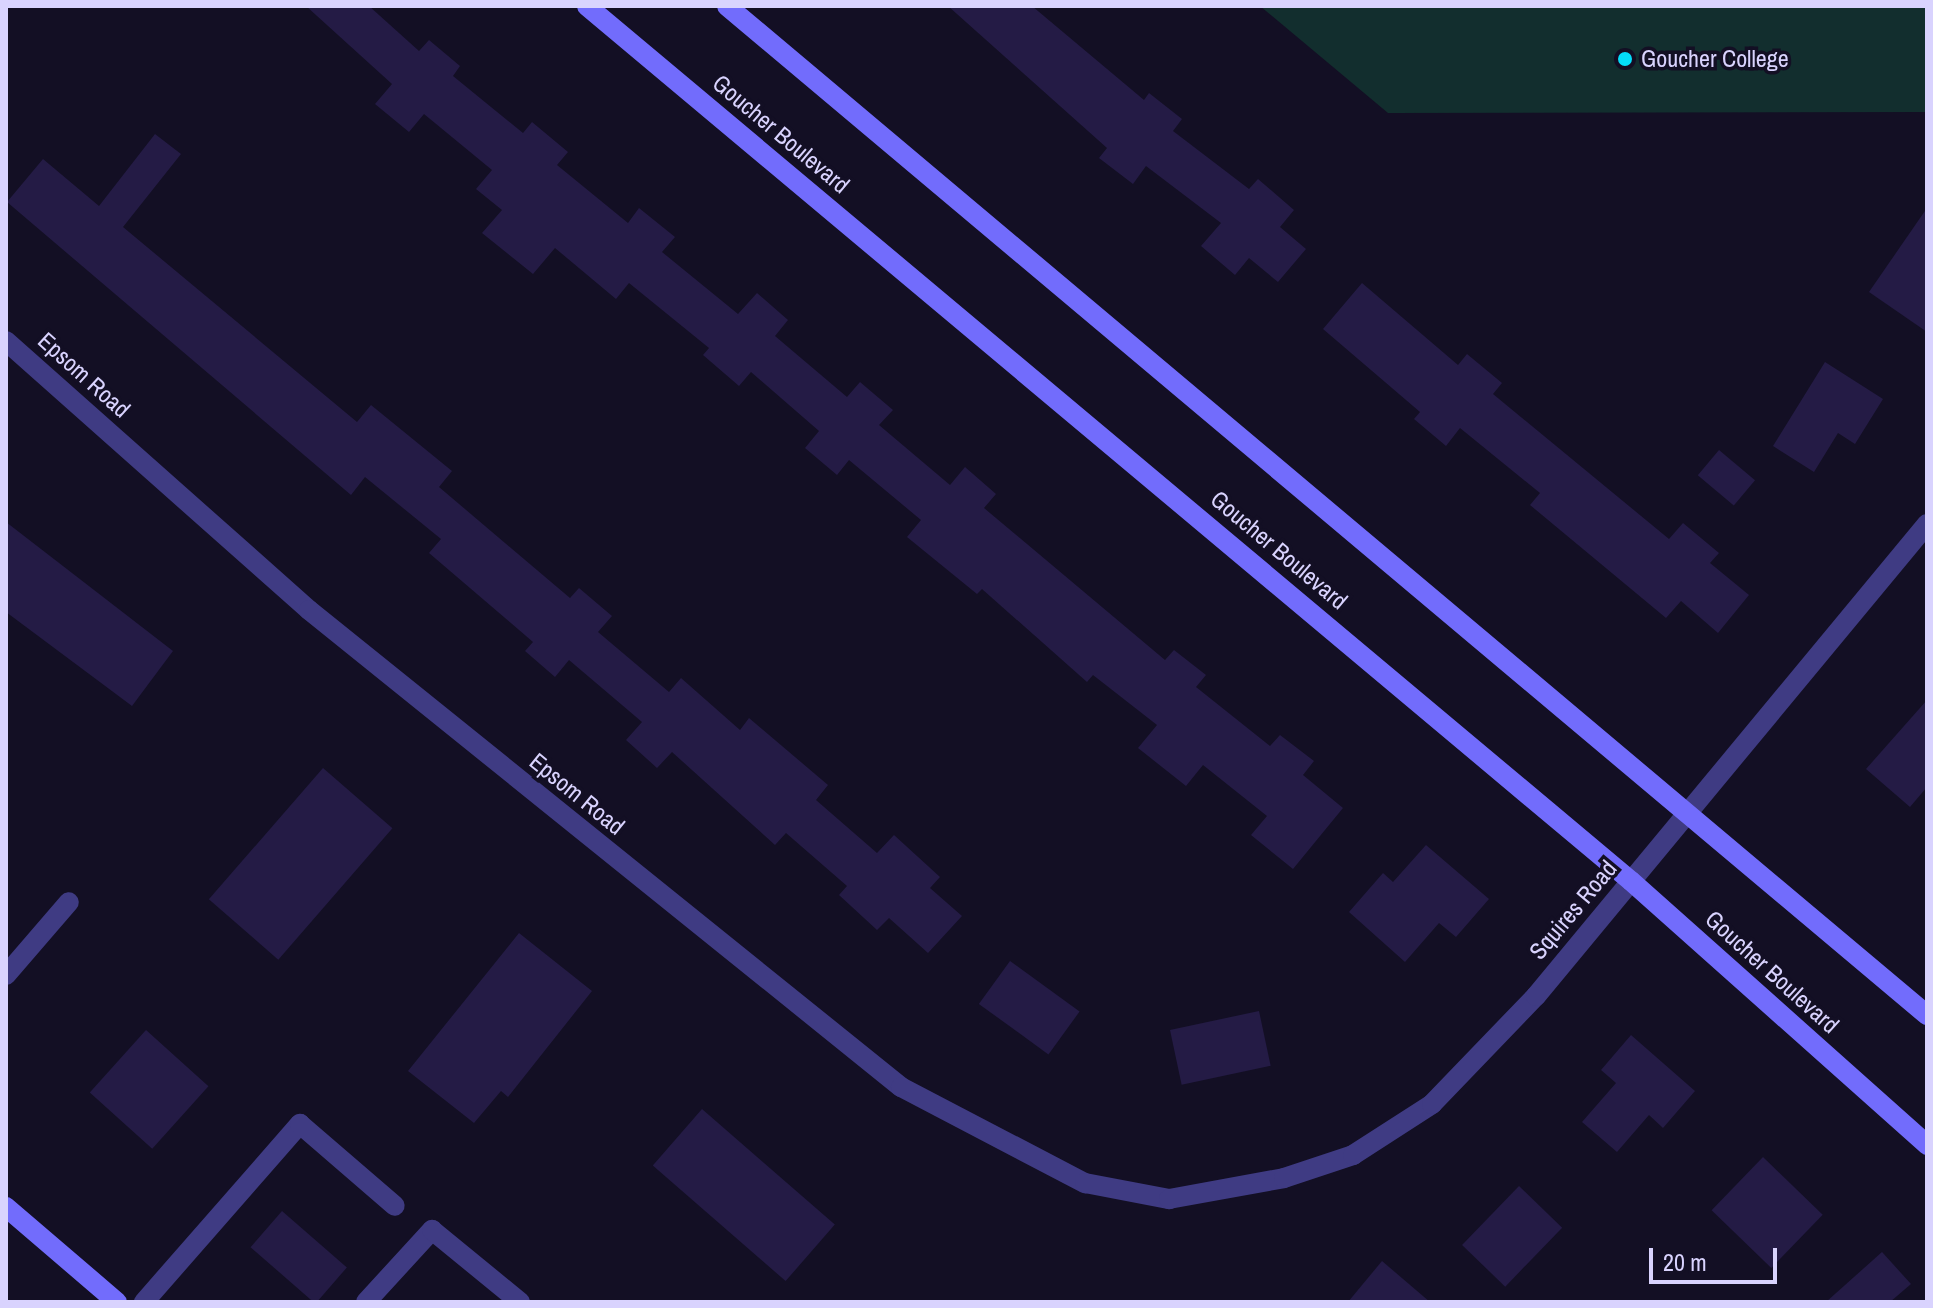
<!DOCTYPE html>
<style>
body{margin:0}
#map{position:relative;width:1933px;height:1308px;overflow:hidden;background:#130f24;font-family:"Archivo Narrow",sans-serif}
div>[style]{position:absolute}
.green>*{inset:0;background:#122e2e}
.building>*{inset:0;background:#241b45;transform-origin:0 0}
.service>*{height:20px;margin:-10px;padding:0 10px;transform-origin:10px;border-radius:10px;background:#3f3b83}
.minor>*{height:20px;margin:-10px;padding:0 10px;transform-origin:10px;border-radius:10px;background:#3f3b83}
.secondary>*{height:20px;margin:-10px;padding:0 10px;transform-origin:10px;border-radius:10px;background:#726cfc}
.dots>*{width:22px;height:22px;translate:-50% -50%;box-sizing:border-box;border:4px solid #130f24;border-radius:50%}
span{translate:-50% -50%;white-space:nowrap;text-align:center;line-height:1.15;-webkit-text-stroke:7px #130f24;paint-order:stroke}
.poi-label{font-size:24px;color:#d9d3fe}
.left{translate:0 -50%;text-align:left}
.street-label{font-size:24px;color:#d9d3fe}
.frame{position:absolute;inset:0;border:8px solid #d9d3fe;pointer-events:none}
.scale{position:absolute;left:1649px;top:1248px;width:128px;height:36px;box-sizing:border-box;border:4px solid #d9d3fe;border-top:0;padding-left:10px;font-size:24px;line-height:28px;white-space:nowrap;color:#d9d3fe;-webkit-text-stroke:6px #130f24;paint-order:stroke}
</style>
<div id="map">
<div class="green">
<div style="clip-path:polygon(1260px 6px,1927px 6px,1927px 112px,1388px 113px)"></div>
</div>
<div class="building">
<div style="clip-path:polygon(306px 6px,369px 6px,419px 51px,429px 40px,460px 66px,453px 76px,523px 133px,532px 122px,568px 152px,557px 165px,628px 223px,639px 208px,675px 237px,662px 252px,738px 314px,757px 293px,788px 320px,775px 336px,847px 397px,860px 382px,893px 410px,879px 425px,950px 485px,965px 467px,996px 494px,984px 508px,1165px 660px,1174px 650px,1206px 675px,1196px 687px,1270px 746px,1280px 735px,1314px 761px,1303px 775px,1343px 808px,1293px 869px,1251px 835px,1267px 816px,1203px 765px,1186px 786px,1138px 748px,1157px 725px,1093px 675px,1087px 682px,982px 589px,977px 594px,907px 537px,921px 520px,849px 460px,837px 475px,805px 448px,819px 431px,751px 372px,739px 386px,703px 355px,709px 348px,629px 283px,616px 299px,555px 248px,533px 274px,482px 233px,502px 210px,476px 189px,492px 170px,424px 114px,409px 132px,375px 104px,392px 84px)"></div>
<div style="clip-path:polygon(948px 6px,1032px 6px,1144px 100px,1149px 93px,1182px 119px,1173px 131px,1249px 189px,1258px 179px,1294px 210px,1280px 227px,1306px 249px,1278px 282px,1249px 258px,1235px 275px,1201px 246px,1221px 223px,1146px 166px,1133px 184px,1099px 158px,1107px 148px)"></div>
<div style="clip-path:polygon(155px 134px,181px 154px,123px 227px,357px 422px,371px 405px,452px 471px,439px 487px,570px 598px,579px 588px,612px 616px,598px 632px,669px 692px,681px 678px,740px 730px,749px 718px,828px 785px,816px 800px,877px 853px,894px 835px,940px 877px,930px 888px,962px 916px,928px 953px,889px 918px,877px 930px,839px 895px,847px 886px,786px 833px,775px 845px,672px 752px,657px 768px,626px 740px,642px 722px,569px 660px,555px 677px,525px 651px,533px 642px,429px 553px,441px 539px,365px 477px,351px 495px,7px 202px,43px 159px,99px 206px)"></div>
<div style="clip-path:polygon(1927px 208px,1927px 332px,1869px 292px)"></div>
<div style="clip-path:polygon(1362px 283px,1458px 365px,1467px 354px,1502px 383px,1493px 394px,1669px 539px,1683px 523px,1719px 553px,1710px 563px,1749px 595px,1718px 633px,1681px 601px,1666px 618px,1530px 505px,1540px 493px,1460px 428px,1446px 446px,1414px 419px,1420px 412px,1323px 329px)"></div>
<div style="clip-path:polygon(1825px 362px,1883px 399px,1855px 444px,1838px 433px,1814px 472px,1773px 446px)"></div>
<div style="left:1719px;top:450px;width:47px;height:33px;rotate:40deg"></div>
<div style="clip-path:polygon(6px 522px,173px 651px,132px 706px,6px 612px)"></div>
<div style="clip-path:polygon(1927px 700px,1927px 787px,1910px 807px,1866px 769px)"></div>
<div style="left:323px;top:768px;width:92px;height:174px;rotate:41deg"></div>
<div style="clip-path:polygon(1426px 845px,1489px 899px,1456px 937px,1439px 923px,1405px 962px,1349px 912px,1383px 873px,1393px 882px)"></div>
<div style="clip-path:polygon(519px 933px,592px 991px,508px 1097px,501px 1091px,474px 1123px,408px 1071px)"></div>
<div style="left:1010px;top:961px;width:86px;height:53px;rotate:36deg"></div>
<div style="left:1259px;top:1011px;width:56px;height:91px;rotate:78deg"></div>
<div style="left:146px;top:1030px;width:84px;height:84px;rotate:42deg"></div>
<div style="clip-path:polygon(1631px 1035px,1695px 1091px,1663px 1128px,1649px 1115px,1617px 1152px,1582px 1122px,1616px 1083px,1601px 1070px)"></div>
<div style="left:702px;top:1109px;width:176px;height:75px;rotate:41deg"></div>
<div style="left:1763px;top:1157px;width:83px;height:74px;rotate:44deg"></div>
<div style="left:1519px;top:1186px;width:60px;height:82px;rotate:44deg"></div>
<div style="left:282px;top:1211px;width:86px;height:48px;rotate:41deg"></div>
<div style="clip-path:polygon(1882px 1252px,1911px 1284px,1890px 1302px,1826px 1302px)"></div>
<div style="clip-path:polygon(1382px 1261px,1430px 1302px,1348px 1302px)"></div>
</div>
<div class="service">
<div style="left:6px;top:975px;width:96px;rotate:-49.2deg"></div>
<div style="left:144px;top:1302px;width:237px;rotate:-48.8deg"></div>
<div style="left:300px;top:1124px;width:125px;rotate:40.8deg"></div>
<div style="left:366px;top:1302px;width:98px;rotate:-47.5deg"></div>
<div style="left:432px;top:1230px;width:114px;rotate:39.3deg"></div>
</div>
<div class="minor">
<div style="left:6px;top:341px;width:405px;rotate:41.6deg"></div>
<div style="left:309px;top:610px;width:760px;rotate:38.86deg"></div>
<div style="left:901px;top:1087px;width:208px;rotate:27.6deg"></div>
<div style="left:1085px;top:1183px;width:86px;rotate:10.8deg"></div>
<div style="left:1169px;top:1199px;width:117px;rotate:-10.3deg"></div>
<div style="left:1284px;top:1178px;width:73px;rotate:-18.4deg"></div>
<div style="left:1353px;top:1155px;width:94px;rotate:-32.8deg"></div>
<div style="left:1432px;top:1104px;width:150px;rotate:-46.1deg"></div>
<div style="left:1536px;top:996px;width:613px;rotate:-50.36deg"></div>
</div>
<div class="secondary">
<div style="left:587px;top:6px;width:1362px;rotate:39.97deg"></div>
<div style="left:1631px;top:881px;width:397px;rotate:41.7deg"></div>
<div style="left:727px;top:6px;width:1568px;rotate:40.06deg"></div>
<div style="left:6px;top:1207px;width:146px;rotate:40.6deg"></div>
</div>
<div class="dots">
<div style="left:1625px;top:59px;background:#04ddf9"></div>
</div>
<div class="poi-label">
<span class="left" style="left:1641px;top:59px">Goucher College</span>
</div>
<div class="street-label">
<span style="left:781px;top:134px;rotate:40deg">Goucher Boulevard</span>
<span style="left:84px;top:375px;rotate:42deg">Epsom Road</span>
<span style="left:1279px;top:550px;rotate:40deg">Goucher Boulevard</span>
<span style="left:577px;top:794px;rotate:39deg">Epsom Road</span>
<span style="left:1573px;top:910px;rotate:-50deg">Squires Road</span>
<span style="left:1772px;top:972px;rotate:42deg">Goucher Boulevard</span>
</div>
<div class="frame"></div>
<div class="scale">20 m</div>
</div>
